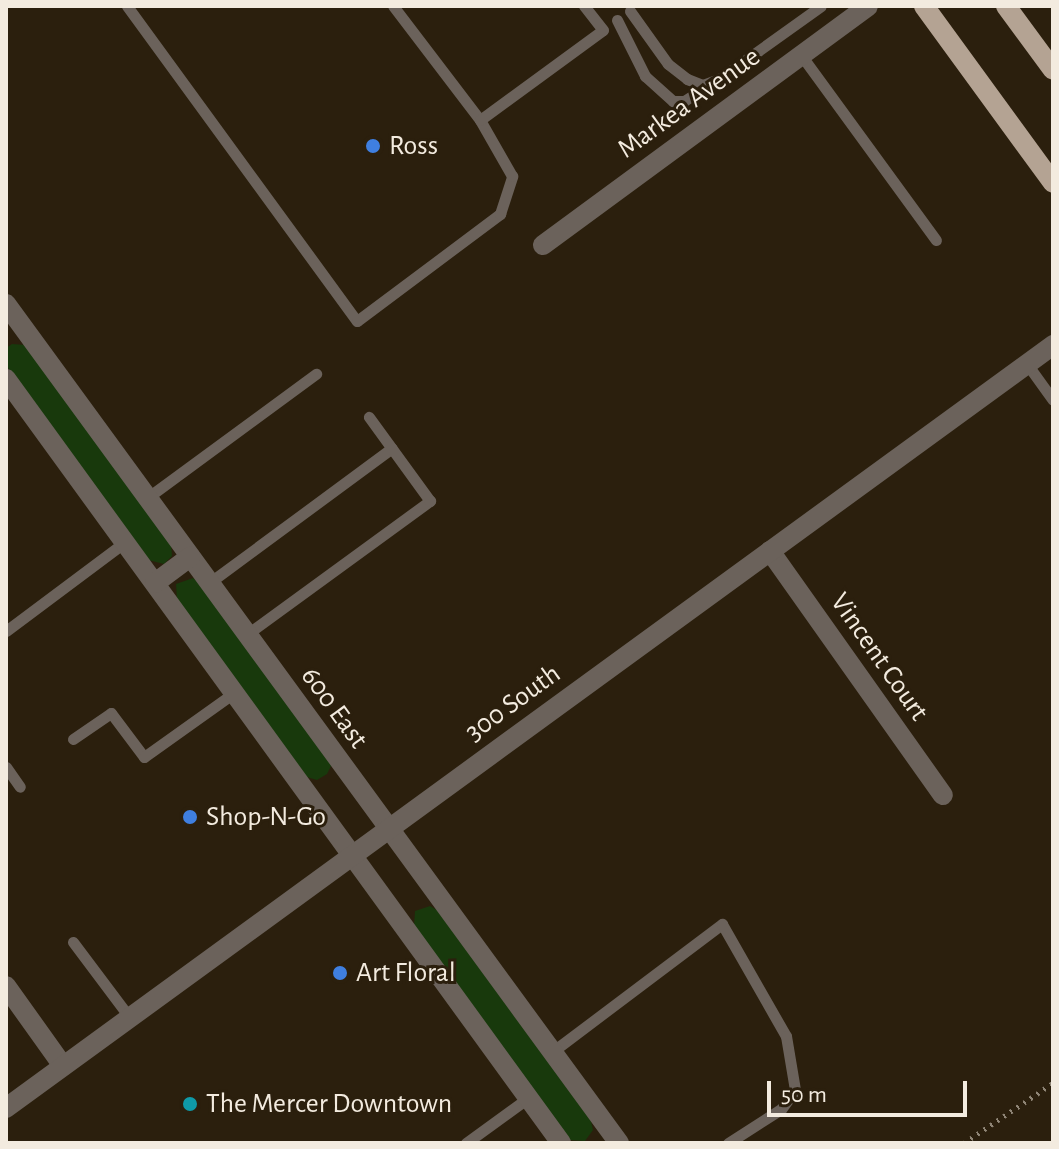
<!DOCTYPE html>
<style>
body{margin:0}
#map{position:relative;width:1059px;height:1149px;overflow:hidden;background:#2b1f0d;font-family:"Alegreya Sans",sans-serif}
div>[style]{position:absolute}
.green>*{inset:0;background:#18390c}
.path>*{height:5px;margin-top:-2.5px;transform-origin:0;background:repeating-linear-gradient(90deg,#8f8576 0 2px,transparent 0 8px)}
.service>*{height:11px;margin:-5.5px;padding:0 5.5px;transform-origin:5.5px;border-radius:5.5px;background:#6b625b}
.minor>*{height:20px;margin:-10px;padding:0 10px;transform-origin:10px;border-radius:10px;background:#6b625b}
.tertiary>*{height:20px;margin:-10px;padding:0 10px;transform-origin:10px;border-radius:10px;background:#6b625b}
.primary>*{height:20px;margin:-10px;padding:0 10px;transform-origin:10px;border-radius:10px;background:#b4a393}
.dots>*{width:22px;height:22px;translate:-50% -50%;box-sizing:border-box;border:4px solid #2b1f0d;border-radius:50%}
span{translate:-50% -50%;white-space:nowrap;text-align:center;line-height:1.15;-webkit-text-stroke:6px #2b1f0d;paint-order:stroke}
.street-label{font-size:28px;color:#f3ebdf}
.poi-label{font-size:28px;color:#f3ebdf}
.left{translate:0 -50%;text-align:left}
.frame{position:absolute;inset:0;border:8px solid #f3ebdf;pointer-events:none}
.scale{position:absolute;left:767px;top:1081px;width:200px;height:36px;box-sizing:border-box;border:4px solid #f3ebdf;border-top:0;padding-left:10px;font-size:24px;line-height:28px;white-space:nowrap;color:#f3ebdf;-webkit-text-stroke:6px #2b1f0d;paint-order:stroke}
</style>
<div id="map">
<div class="green">
<div style="clip-path:polygon(12px 344px,26px 345px,171px 543px,172px 556px,164px 564px,148px 560px,6px 365px,6px 348px)"></div>
<div style="clip-path:polygon(193px 578px,201px 584px,329px 759px,331px 766px,327px 774px,317px 780px,303px 776px,177px 600px,176px 584px)"></div>
<div style="clip-path:polygon(430px 906px,437px 910px,591px 1121px,593px 1130px,585px 1141px,569px 1140px,414px 926px,415px 911px)"></div>
</div>
<div class="path">
<div style="left:964px;top:1143px;width:107px;rotate:-34deg"></div>
</div>
<div class="service">
<div style="left:127px;top:6px;width:390px;rotate:53.9deg"></div>
<div style="left:357px;top:321px;width:179px;rotate:-36.8deg"></div>
<div style="left:500px;top:214px;width:40px;rotate:-72deg"></div>
<div style="left:512px;top:176px;width:64px;rotate:-119.7deg"></div>
<div style="left:480px;top:120px;width:143px;rotate:-127.3deg"></div>
<div style="left:630px;top:11px;width:65px;rotate:54.4deg"></div>
<div style="left:668px;top:64px;width:24px;rotate:38deg"></div>
<div style="left:687px;top:79px;width:17px;rotate:21deg"></div>
<div style="left:703px;top:85px;width:17px;rotate:-21deg"></div>
<div style="left:719px;top:79px;width:125px;rotate:-35.6deg"></div>
<div style="left:617px;top:20px;width:63px;rotate:63.4deg"></div>
<div style="left:645px;top:76px;width:38px;rotate:42deg"></div>
<div style="left:673px;top:101px;width:11px"></div>
<div style="left:684px;top:101px;width:33px;rotate:-33deg"></div>
<div style="left:801px;top:55px;width:229px;rotate:53.9deg"></div>
<div style="left:480px;top:120px;width:152px;rotate:-36.2deg"></div>
<div style="left:603px;top:30px;width:31px;rotate:-128deg"></div>
<div style="left:1027px;top:364px;width:44px;rotate:54.2deg"></div>
<div style="left:147px;top:498px;width:210px;rotate:-36.3deg"></div>
<div style="left:209px;top:583px;width:227px;rotate:-36.4deg"></div>
<div style="left:6px;top:631px;width:149px;rotate:-36.8deg"></div>
<div style="left:246px;top:635px;width:228px;rotate:-36.1deg"></div>
<div style="left:430px;top:501px;width:104px;rotate:-126deg"></div>
<div style="left:73px;top:739px;width:46px;rotate:-34.4deg"></div>
<div style="left:111px;top:713px;width:55px;rotate:53.1deg"></div>
<div style="left:144px;top:757px;width:112px;rotate:-35.5deg"></div>
<div style="left:6px;top:767px;width:24px;rotate:55deg"></div>
<div style="left:73px;top:942px;width:95px;rotate:53.1deg"></div>
<div style="left:552px;top:1052px;width:213px;rotate:-37deg"></div>
<div style="left:722px;top:924px;width:129px;rotate:60.3deg"></div>
<div style="left:786px;top:1036px;width:55px;rotate:80.5deg"></div>
<div style="left:795px;top:1090px;width:24px;rotate:126deg"></div>
<div style="left:781px;top:1109px;width:63px;rotate:147.3deg"></div>
<div style="left:466px;top:1143px;width:77px;rotate:-36deg"></div>
</div>
<div class="minor">
<div style="left:543px;top:245px;width:403px;rotate:-36.3deg"></div>
<div style="left:6px;top:304px;width:1039px;rotate:53.85deg"></div>
<div style="left:6px;top:379px;width:944px;rotate:54deg"></div>
<div style="left:770px;top:551px;width:299px;rotate:54.7deg"></div>
<div style="left:155px;top:583px;width:44px;rotate:-36.6deg"></div>
<div style="left:6px;top:986px;width:98px;rotate:54.5deg"></div>
</div>
<div class="tertiary">
<div style="left:6px;top:1108px;width:1296px;rotate:-36.08deg"></div>
</div>
<div class="primary">
<div style="left:924px;top:6px;width:219px;rotate:53.9deg"></div>
<div style="left:1006px;top:6px;width:79px;rotate:53.7deg"></div>
</div>
<div class="dots">
<div style="left:373px;top:146px;background:#3f7fe0"></div>
<div style="left:190px;top:817px;background:#3f7fe0"></div>
<div style="left:340px;top:973px;background:#3f7fe0"></div>
<div style="left:190px;top:1104px;background:#0f9aa8"></div>
</div>
<div class="street-label">
<span style="left:689px;top:103px;rotate:-36deg">Markea Avenue</span>
<span style="left:879px;top:657px;rotate:55deg">Vincent Court</span>
<span style="left:513px;top:703px;rotate:-36deg">300 South</span>
<span style="left:334px;top:708px;rotate:54deg">600 East</span>
</div>
<div class="poi-label">
<span class="left" style="left:389px;top:146px">Ross</span>
<span class="left" style="left:206px;top:817px">Shop-N-Go</span>
<span class="left" style="left:356px;top:973px">Art Floral</span>
<span class="left" style="left:206px;top:1104px">The Mercer Downtown</span>
</div>
<div class="frame"></div>
<div class="scale">50 m</div>
</div>
